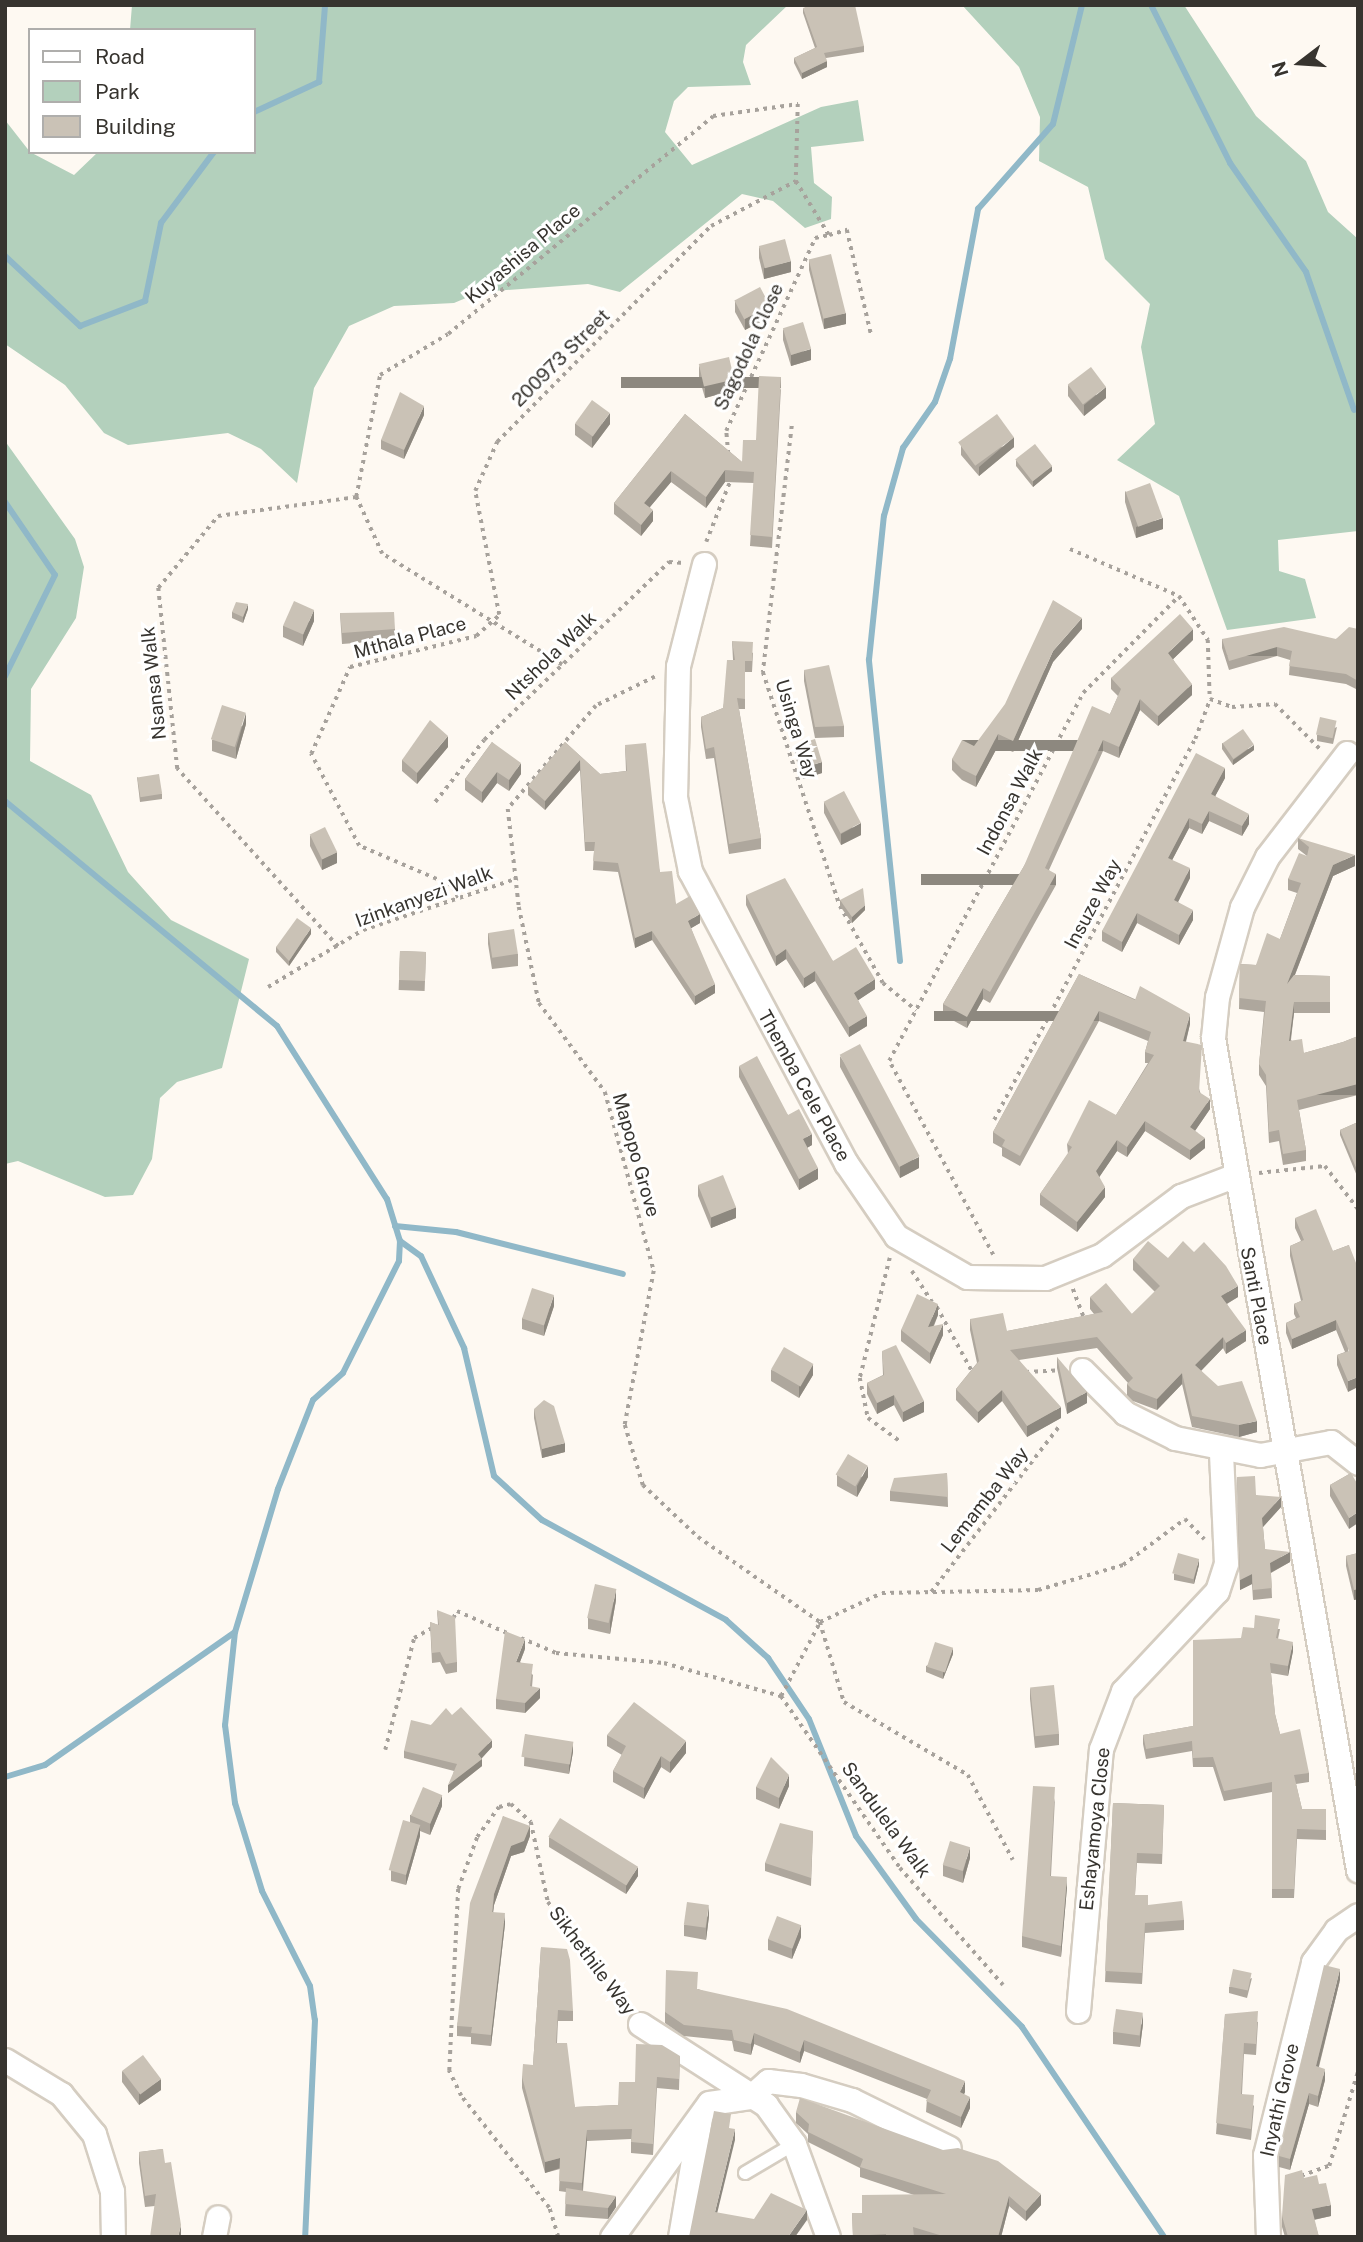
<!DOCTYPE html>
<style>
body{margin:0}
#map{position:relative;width:1363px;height:2242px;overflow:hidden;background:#fef9f2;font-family:"Public Sans",sans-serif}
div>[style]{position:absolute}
.green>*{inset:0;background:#b3d0bc}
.stream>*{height:6px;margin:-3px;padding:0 3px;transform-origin:3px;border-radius:3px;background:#90b8c8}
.path>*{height:3.5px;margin-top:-1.75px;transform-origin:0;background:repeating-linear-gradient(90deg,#a7a29c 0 3.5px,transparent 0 8.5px)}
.roads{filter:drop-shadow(2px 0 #d5cdc1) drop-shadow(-2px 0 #d5cdc1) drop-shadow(0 2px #d5cdc1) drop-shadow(0 -2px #d5cdc1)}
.lane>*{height:12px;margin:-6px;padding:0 6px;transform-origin:6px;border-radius:6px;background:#fff}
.street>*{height:23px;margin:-11.5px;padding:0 11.5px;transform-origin:11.5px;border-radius:11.5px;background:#fff}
.wall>*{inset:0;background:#aea79d;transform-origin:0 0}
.shaded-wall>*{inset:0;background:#8d887f;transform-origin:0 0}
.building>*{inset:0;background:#cac2b6;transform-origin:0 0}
span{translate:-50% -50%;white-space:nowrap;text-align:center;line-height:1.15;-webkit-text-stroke:6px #fff;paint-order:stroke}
.street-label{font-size:19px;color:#37342f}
.frame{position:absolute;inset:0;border:7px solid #37342f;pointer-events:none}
.legend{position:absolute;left:28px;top:28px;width:228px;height:126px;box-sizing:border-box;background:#fff;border:2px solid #afaeac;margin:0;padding:9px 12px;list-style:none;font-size:21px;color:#37342f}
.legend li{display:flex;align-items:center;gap:14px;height:35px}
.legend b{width:35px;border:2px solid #afaeac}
.north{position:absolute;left:1265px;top:28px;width:70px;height:70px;-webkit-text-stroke:5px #fff;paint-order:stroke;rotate:253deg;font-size:19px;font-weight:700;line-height:28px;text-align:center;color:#37342f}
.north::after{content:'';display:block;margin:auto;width:24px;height:32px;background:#37342f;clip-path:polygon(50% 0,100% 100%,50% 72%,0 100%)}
</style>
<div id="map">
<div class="green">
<div style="clip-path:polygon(132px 5px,788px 5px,746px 45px,743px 62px,751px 85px,688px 87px,674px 101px,665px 132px,692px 165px,821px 107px,858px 100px,864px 141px,811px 147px,814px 183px,832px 197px,831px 219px,805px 228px,773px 201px,742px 194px,620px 292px,588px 284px,480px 292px,454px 303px,394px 306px,349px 326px,314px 388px,297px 483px,261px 449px,228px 433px,128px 445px,104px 433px,65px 385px,5px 344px,5px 120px,30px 152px,74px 175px,98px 152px,254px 152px,254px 30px,130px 30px)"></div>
<div style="clip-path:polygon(962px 5px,1184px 5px,1256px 116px,1306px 161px,1328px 212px,1358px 239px,1358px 531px,1278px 540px,1279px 571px,1305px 579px,1316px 618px,1227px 630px,1179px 496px,1117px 460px,1155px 424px,1141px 347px,1150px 304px,1105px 259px,1088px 187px,1039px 161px,1040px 117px,1019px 67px)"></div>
<div style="clip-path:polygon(5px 441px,75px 539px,84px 567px,76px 618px,31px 689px,30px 761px,91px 795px,128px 872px,171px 920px,249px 959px,222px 1068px,177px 1082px,160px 1098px,152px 1159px,133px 1195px,105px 1197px,18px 1161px,5px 1164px)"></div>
</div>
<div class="stream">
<div style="left:1151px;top:5px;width:177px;rotate:63.4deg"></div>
<div style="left:1230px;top:163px;width:133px;rotate:55.1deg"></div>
<div style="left:1306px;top:272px;width:146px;rotate:70.8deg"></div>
<div style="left:254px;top:112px;width:72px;rotate:-24.8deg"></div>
<div style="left:319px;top:82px;width:77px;rotate:-85.5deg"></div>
<div style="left:5px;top:256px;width:103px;rotate:43deg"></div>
<div style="left:80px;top:326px;width:70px;rotate:-21deg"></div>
<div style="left:145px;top:301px;width:80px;rotate:-78.4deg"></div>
<div style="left:161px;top:223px;width:89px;rotate:-53.3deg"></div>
<div style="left:5px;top:502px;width:88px;rotate:55.6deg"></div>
<div style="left:55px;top:575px;width:113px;rotate:116.3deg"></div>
<div style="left:5px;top:801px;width:353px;rotate:39.6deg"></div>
<div style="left:277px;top:1026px;width:205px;rotate:57.6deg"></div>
<div style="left:387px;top:1199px;width:44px;rotate:72.8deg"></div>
<div style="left:400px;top:1241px;width:20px;rotate:93deg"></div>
<div style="left:399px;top:1261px;width:125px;rotate:116.6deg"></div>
<div style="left:343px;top:1373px;width:40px;rotate:138deg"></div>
<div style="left:313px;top:1400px;width:96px;rotate:111.5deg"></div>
<div style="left:278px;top:1489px;width:149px;rotate:106.7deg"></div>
<div style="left:235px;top:1632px;width:94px;rotate:96.1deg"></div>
<div style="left:225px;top:1725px;width:79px;rotate:82.7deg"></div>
<div style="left:235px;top:1803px;width:92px;rotate:72.9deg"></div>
<div style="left:262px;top:1891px;width:106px;rotate:63.2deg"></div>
<div style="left:310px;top:1986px;width:34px;rotate:82deg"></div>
<div style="left:315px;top:2020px;width:217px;rotate:92.6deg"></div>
<div style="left:900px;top:961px;width:303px;rotate:-95.9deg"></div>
<div style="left:869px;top:660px;width:145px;rotate:-84.1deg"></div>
<div style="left:884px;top:516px;width:71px;rotate:-74.4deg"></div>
<div style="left:903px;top:448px;width:56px;rotate:-55.2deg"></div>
<div style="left:935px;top:402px;width:46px;rotate:-70.8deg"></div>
<div style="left:950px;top:359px;width:153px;rotate:-79.4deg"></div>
<div style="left:978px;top:209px;width:113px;rotate:-48.6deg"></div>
<div style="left:1053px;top:124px;width:122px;rotate:-76.3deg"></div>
<div style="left:395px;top:1226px;width:61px;rotate:5.6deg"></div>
<div style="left:456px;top:1232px;width:172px;rotate:14.1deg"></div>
<div style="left:400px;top:1241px;width:26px;rotate:36deg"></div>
<div style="left:421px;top:1256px;width:102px;rotate:64.9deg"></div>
<div style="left:464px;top:1348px;width:131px;rotate:76.8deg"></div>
<div style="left:494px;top:1476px;width:65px;rotate:42.5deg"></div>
<div style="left:542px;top:1520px;width:209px;rotate:28.5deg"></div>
<div style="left:726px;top:1620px;width:57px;rotate:42.1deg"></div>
<div style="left:768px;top:1658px;width:73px;rotate:56.1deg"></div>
<div style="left:809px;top:1719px;width:126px;rotate:68.1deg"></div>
<div style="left:856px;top:1836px;width:102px;rotate:54.1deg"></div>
<div style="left:916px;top:1919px;width:151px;rotate:45.5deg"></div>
<div style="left:1022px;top:2027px;width:254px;rotate:55.9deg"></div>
<div style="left:5px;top:1777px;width:42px;rotate:-16.7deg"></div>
<div style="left:45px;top:1765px;width:232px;rotate:-35deg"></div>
</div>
<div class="path">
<div style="left:792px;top:426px;width:248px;rotate:96.7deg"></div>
<div style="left:763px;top:672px;width:246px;rotate:71.8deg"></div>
<div style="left:840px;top:906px;width:88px;rotate:60.8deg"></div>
<div style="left:883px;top:983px;width:43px;rotate:39.3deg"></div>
<div style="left:728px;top:454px;width:23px;rotate:-95deg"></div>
<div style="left:726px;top:431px;width:213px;rotate:-65.2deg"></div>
<div style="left:815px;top:238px;width:14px;rotate:-12deg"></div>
<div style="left:706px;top:542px;width:68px;rotate:-68.4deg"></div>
<div style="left:1070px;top:549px;width:119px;rotate:23.3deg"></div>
<div style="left:562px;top:665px;width:211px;rotate:-148.3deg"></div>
<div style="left:382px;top:554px;width:63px;rotate:-114.5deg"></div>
<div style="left:356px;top:497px;width:124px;rotate:-78.9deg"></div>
<div style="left:380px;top:375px;width:79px;rotate:-31.1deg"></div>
<div style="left:448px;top:334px;width:343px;rotate:-39.4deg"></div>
<div style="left:713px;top:116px;width:86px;rotate:-8deg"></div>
<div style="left:798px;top:104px;width:77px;rotate:91.5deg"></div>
<div style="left:796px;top:181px;width:63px;rotate:58.6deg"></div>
<div style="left:829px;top:235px;width:19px;rotate:-16deg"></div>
<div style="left:847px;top:230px;width:107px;rotate:77deg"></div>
<div style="left:655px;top:677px;width:66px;rotate:153.8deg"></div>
<div style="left:596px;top:706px;width:135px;rotate:130.5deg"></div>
<div style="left:508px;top:809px;width:99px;rotate:83.6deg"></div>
<div style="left:519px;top:907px;width:98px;rotate:78.2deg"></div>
<div style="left:539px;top:1003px;width:111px;rotate:53.4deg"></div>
<div style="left:605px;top:1092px;width:186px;rotate:74.7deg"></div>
<div style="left:654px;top:1271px;width:157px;rotate:100.7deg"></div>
<div style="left:625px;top:1425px;width:63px;rotate:73.3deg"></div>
<div style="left:643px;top:1485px;width:76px;rotate:43.4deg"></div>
<div style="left:698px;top:1537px;width:149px;rotate:34.9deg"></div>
<div style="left:435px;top:802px;width:79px;rotate:-51.7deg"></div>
<div style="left:484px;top:740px;width:257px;rotate:-43.9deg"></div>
<div style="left:669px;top:562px;width:15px;rotate:4deg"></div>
<div style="left:458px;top:898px;width:13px;rotate:-117deg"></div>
<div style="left:452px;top:886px;width:101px;rotate:-156.7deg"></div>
<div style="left:359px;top:846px;width:104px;rotate:-117.6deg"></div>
<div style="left:311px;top:754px;width:95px;rotate:-65.9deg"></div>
<div style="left:350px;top:667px;width:130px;rotate:-13.8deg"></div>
<div style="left:476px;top:636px;width:31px;rotate:-42deg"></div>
<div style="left:499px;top:615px;width:126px;rotate:-101deg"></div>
<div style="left:475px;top:491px;width:54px;rotate:-65.8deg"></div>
<div style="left:497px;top:442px;width:304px;rotate:-45.3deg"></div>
<div style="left:711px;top:226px;width:96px;rotate:-27.9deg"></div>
<div style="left:338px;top:947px;width:240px;rotate:-132.1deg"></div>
<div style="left:177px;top:769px;width:182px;rotate:-96deg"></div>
<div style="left:158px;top:588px;width:94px;rotate:-50.2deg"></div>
<div style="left:218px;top:516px;width:139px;rotate:-7.8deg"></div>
<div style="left:268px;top:987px;width:111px;rotate:-31deg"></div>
<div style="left:363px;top:930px;width:163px;rotate:-18.5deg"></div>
<div style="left:994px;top:1120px;width:431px;rotate:-62.2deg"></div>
<div style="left:1195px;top:739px;width:43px;rotate:-69.4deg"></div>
<div style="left:1259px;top:1173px;width:66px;rotate:-6.1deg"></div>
<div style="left:1325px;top:1166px;width:54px;rotate:52.5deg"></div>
<div style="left:993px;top:1255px;width:220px;rotate:-118.2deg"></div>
<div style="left:889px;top:1061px;width:416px;rotate:-62.2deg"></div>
<div style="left:1083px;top:693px;width:136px;rotate:-45.3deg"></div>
<div style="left:1179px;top:596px;width:53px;rotate:56.6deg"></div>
<div style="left:1208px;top:640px;width:59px;rotate:88.1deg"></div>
<div style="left:1210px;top:699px;width:23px;rotate:20deg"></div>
<div style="left:1232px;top:707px;width:43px;rotate:-4deg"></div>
<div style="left:1275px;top:704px;width:66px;rotate:45deg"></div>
<div style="left:890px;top:1258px;width:124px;rotate:104deg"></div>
<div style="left:860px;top:1378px;width:41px;rotate:78.7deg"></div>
<div style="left:868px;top:1418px;width:41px;rotate:36deg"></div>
<div style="left:912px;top:1271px;width:37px;rotate:57deg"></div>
<div style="left:1073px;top:1289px;width:31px;rotate:69deg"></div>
<div style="left:937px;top:1307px;width:75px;rotate:61.4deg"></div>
<div style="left:1026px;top:1372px;width:34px;rotate:-3deg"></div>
<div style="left:931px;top:1592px;width:212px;rotate:-52.3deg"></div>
<div style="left:453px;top:1618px;width:8px;rotate:-60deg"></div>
<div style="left:457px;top:1611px;width:55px;rotate:23.7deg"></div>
<div style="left:820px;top:1622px;width:68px;rotate:-25.1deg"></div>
<div style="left:882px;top:1593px;width:156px;rotate:-1.1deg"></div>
<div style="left:1038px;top:1590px;width:89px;rotate:-16.4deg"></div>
<div style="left:1123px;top:1565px;width:77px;rotate:-36.6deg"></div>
<div style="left:1185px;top:1519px;width:28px;rotate:46deg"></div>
<div style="left:820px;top:1622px;width:84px;rotate:73.3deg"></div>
<div style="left:844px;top:1702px;width:144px;rotate:30.5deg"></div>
<div style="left:968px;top:1775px;width:96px;rotate:62.1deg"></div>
<div style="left:521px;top:1638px;width:38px;rotate:23deg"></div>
<div style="left:556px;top:1653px;width:108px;rotate:5.3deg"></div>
<div style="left:664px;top:1663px;width:122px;rotate:15.8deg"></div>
<div style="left:781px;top:1696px;width:84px;rotate:-62.2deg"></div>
<div style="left:781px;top:1696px;width:209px;rotate:55.3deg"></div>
<div style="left:900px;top:1868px;width:156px;rotate:48.6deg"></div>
<div style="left:385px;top:1750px;width:116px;rotate:-75.5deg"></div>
<div style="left:414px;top:1638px;width:23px;rotate:-29deg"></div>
<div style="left:1301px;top:2176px;width:30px;rotate:-20deg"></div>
<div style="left:1329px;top:2166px;width:99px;rotate:-73deg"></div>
<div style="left:558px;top:2237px;width:30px;rotate:-107deg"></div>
<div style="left:549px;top:2208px;width:142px;rotate:-128.2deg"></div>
<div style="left:461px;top:2096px;width:28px;rotate:-116deg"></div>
<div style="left:449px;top:2071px;width:182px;rotate:-87.2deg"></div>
<div style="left:458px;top:1889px;width:55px;rotate:-69.9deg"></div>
<div style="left:477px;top:1837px;width:37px;rotate:-54deg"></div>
<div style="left:499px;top:1807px;width:12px;rotate:-14deg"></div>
<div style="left:511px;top:1804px;width:27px;rotate:42deg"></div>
<div style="left:531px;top:1822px;width:82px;rotate:78deg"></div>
<div style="left:548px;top:1902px;width:131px;rotate:52.8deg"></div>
</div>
<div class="roads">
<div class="lane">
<div style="left:745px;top:2173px;width:57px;rotate:-30.6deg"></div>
</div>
<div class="street">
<div style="left:704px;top:564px;width:105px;rotate:104.3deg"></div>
<div style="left:678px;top:666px;width:131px;rotate:91.3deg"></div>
<div style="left:675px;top:797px;width:76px;rotate:78.5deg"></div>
<div style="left:690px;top:871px;width:331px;rotate:61.9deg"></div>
<div style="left:846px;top:1163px;width:88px;rotate:55.6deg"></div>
<div style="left:896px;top:1236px;width:82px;rotate:30deg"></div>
<div style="left:967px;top:1277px;width:78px;rotate:0.7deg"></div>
<div style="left:1045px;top:1278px;width:61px;rotate:-22deg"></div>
<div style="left:1102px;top:1255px;width:99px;rotate:-36.8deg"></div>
<div style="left:1181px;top:1196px;width:56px;rotate:-21deg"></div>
<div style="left:1347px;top:753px;width:131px;rotate:127.6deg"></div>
<div style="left:1267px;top:857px;width:56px;rotate:116.6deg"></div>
<div style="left:1242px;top:907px;width:93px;rotate:105.5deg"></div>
<div style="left:1217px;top:997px;width:41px;rotate:95.6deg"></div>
<div style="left:1213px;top:1038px;width:845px;rotate:80.11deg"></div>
<div style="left:1082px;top:1370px;width:61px;rotate:45deg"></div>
<div style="left:1125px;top:1413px;width:56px;rotate:26.6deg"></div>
<div style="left:1175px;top:1438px;width:87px;rotate:11.3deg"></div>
<div style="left:1260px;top:1455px;width:72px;rotate:-10.4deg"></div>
<div style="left:1331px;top:1442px;width:34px;rotate:38deg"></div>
<div style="left:1078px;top:2011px;width:263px;rotate:-85deg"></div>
<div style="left:1101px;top:1749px;width:62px;rotate:-69.2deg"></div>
<div style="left:1123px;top:1691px;width:137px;rotate:-46.8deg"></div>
<div style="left:1217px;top:1591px;width:29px;rotate:-72deg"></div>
<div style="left:1226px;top:1563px;width:112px;rotate:-92.6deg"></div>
<div style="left:640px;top:2024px;width:150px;rotate:32.7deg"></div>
<div style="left:766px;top:2105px;width:48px;rotate:54.3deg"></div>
<div style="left:794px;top:2144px;width:99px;rotate:69.9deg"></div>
<div style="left:5px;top:2060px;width:66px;rotate:31.3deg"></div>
<div style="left:61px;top:2094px;width:52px;rotate:50.5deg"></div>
<div style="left:94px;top:2134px;width:60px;rotate:72.5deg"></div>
<div style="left:112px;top:2191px;width:46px;rotate:88.8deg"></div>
<div style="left:750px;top:2097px;width:24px;rotate:-42deg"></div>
<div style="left:768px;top:2081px;width:33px;rotate:7deg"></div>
<div style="left:801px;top:2085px;width:53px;rotate:16.4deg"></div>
<div style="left:852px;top:2100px;width:108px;rotate:26.3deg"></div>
<div style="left:214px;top:2237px;width:20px;rotate:-79deg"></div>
<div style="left:612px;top:2237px;width:165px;rotate:-54.1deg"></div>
<div style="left:709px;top:2103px;width:41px;rotate:-8.3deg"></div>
<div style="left:680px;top:2237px;width:120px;rotate:-80.4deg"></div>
<div style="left:1268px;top:2237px;width:82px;rotate:-92.1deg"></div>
<div style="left:1265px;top:2155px;width:199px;rotate:-76deg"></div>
<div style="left:1313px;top:1962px;width:39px;rotate:-54deg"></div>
<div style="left:1336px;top:1930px;width:27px;rotate:-34deg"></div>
</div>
</div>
<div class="wall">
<div style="clip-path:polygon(803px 8px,864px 46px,864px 52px,826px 58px,827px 67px,802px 79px,794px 63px,794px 58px,815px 48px,803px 13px)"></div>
<div style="clip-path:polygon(759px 247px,791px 272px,764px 279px,759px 258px)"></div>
<div style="clip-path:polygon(809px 259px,846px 324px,824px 329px,809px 270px)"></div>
<div style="clip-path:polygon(735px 301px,770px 317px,745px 330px,735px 312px)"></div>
<div style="clip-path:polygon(783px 329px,811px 360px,791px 366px,783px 340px)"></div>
<div style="clip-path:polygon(699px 366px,734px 390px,705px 398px,699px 377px)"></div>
<div style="clip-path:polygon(1068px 385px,1106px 398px,1084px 416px,1068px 396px)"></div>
<div style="clip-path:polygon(781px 388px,772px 548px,750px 546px,754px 483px,725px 482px,706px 508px,671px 482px,650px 507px,653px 521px,641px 536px,614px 514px,614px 503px,685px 414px,742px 462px,756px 440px)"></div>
<div style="clip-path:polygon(424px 415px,404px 459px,381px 449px,381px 440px)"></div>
<div style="clip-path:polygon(575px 424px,610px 424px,592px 448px,575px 435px)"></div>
<div style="clip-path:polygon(961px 445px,1014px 447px,979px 476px,961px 455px)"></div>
<div style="clip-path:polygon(1016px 460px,1052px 471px,1033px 487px,1016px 466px)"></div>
<div style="clip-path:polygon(1125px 491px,1163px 529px,1136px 538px,1125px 502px)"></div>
<div style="clip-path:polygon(248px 609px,243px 623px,232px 618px,232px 612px)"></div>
<div style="clip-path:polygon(340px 613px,395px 629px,395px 640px,342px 644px)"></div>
<div style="clip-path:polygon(314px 621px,303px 646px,283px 637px,283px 626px)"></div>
<div style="clip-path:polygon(1082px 629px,1053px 662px,1013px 752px,998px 746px,976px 787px,962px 780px,952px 770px,952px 759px,974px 746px)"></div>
<div style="clip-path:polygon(1358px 629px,1358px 690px,1346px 684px,1289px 675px,1290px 660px,1277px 656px,1229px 670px,1222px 648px,1222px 639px,1336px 639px)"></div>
<div style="clip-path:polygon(1193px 640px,1173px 659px,1192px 695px,1158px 726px,1140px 710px,1119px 758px,1103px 751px,1049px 870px,1056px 885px,990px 1003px,983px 999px,967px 1028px,943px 1015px,943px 1004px,1024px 866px,1110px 714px,1118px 696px,1111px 689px,1111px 678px)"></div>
<div style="clip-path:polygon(732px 641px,753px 653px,752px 672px,745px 672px,745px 709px,739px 709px,761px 838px,761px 849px,729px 854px,714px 758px,706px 759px,701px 727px,701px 717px,723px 708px,733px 660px)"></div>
<div style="clip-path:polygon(804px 670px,844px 726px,844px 737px,815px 738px,804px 681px)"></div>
<div style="clip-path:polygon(246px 724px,236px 759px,212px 751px,212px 740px)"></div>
<div style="clip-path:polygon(1337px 727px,1333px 744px,1317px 741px,1317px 735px)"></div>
<div style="clip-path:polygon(492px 742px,521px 774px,509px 791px,497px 783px,482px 803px,465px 790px,465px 779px)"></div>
<div style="clip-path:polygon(565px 742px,600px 774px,626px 771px,625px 745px,660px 872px,676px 904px,700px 923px,691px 928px,715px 993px,695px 1005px,652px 940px,635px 948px,618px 872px,593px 870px,594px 851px,585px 851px,580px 770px,545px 810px,528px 795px,528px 786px)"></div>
<div style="clip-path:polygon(1222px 743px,1254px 750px,1233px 765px,1222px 749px)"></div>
<div style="clip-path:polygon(795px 745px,822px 773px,803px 779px,795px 756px)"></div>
<div style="clip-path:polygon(448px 747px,417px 784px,402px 771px,402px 760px)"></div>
<div style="clip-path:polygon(1225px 768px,1225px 778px,1215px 796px,1249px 824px,1242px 836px,1209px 821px,1202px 834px,1189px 828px,1172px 860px,1190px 878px,1178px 902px,1193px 920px,1179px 945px,1137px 923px,1122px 952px,1102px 941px,1102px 931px)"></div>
<div style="clip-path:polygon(137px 777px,162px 794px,162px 799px,140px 802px)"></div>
<div style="clip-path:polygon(824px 802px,861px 835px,841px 845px,824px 813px)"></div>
<div style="clip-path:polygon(310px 835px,337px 863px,322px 870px,310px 846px)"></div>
<div style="clip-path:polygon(1298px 838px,1355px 866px,1333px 876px,1295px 975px,1330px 976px,1330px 1013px,1294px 1013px,1291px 1040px,1304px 1053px,1343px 1042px,1358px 1036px,1358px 1095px,1299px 1110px,1306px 1150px,1306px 1161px,1283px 1165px,1279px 1141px,1269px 1143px,1266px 1086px,1259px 1075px,1259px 1064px,1264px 1012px,1239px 1009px,1240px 964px,1256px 965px,1280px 939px,1297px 893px,1288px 890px,1288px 879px,1307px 856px,1298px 849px)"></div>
<div style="clip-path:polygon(1358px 852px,1358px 866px,1356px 864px,1356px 854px)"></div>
<div style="clip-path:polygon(746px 895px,833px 961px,875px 989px,858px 1000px,867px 1026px,849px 1037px,815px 981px,804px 988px,786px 959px,776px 966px,746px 905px)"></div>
<div style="clip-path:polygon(840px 900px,865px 910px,852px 923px,840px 906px)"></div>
<div style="clip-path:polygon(488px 933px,518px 954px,518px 966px,492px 969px,488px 944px)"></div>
<div style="clip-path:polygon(311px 934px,289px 966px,276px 952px,276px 947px)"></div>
<div style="left:400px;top:951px;width:26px;height:39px;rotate:2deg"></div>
<div style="clip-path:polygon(1079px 974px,1190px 1024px,1186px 1042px,1200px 1092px,1210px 1109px,1195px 1131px,1205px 1148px,1190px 1160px,1145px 1131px,1127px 1157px,1117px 1151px,1099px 1177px,1105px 1197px,1077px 1232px,1040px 1205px,1040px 1194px,1068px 1154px,1067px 1144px,1116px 1115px,1148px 1063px,1145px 1063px,1145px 1052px,1148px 1041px,1099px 1021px,1020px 1166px,1002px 1156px,1002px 1148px,993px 1143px,993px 1132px)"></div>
<div style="clip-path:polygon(840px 1056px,919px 1168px,900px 1178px,840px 1067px)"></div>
<div style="clip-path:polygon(739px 1066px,788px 1115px,812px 1145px,807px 1148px,818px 1179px,799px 1190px,739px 1077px)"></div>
<div style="clip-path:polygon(1358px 1122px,1357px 1176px,1340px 1135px,1340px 1130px)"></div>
<div style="clip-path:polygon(698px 1185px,736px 1218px,711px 1228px,698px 1196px)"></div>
<div style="clip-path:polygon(1295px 1218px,1333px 1251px,1349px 1245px,1348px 1392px,1337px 1365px,1337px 1355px,1345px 1352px,1336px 1330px,1292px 1349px,1286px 1333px,1286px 1323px,1296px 1318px,1294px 1314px,1294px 1304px,1301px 1301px,1290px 1256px,1290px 1246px,1301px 1241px,1295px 1228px)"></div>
<div style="clip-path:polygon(1168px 1258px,1238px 1297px,1227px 1304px,1246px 1341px,1226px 1354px,1223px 1348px,1201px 1371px,1257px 1432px,1239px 1437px,1192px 1427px,1182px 1384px,1157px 1410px,1133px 1401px,1127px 1395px,1127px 1384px,1128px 1383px,1097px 1348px,1019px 1360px,1061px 1418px,1027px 1437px,1002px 1401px,978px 1423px,956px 1400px,956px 1389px,977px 1363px,970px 1330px,970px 1319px,1007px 1331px,1094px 1314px,1090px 1309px,1090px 1297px,1132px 1314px,1155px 1292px,1133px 1270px,1133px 1259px)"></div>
<div style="clip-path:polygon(554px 1306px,544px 1336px,522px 1329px,522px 1318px)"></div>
<div style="clip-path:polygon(938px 1315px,934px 1326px,943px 1335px,930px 1364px,901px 1341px,901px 1330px)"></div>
<div style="clip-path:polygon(882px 1351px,924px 1412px,903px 1422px,894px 1405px,877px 1414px,867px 1394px,867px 1383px,883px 1375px)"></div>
<div style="clip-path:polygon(1057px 1357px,1087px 1403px,1067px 1414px,1057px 1368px)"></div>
<div style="clip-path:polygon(771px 1370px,813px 1375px,799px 1398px,771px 1381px)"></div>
<div style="clip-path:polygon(534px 1409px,565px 1452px,542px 1458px,534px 1418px)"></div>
<div style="clip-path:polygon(947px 1473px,948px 1507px,890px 1501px,890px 1491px)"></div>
<div style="clip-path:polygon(1351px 1473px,1349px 1529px,1330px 1496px,1330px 1485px)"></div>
<div style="clip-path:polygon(837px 1475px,868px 1477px,857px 1497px,837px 1486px)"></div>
<div style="clip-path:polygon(1237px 1477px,1256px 1495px,1281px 1507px,1263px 1527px,1265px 1549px,1290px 1562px,1271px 1573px,1272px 1598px,1253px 1600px,1252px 1584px,1240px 1590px)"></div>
<div style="clip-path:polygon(1358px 1553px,1358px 1599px,1354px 1600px,1346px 1566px,1346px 1556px)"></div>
<div style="clip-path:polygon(1199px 1565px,1194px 1584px,1174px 1580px,1174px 1574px)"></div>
<div style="clip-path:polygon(616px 1600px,610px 1634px,588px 1629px,588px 1618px)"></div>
<div style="clip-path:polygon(437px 1610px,457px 1662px,457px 1672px,446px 1674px,440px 1662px,432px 1663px,430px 1622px,438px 1625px)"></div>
<div style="clip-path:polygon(1254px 1628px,1280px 1629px,1278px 1639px,1293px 1651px,1288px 1676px,1271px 1673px,1275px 1714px,1280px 1734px,1309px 1773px,1309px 1782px,1296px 1784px,1302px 1809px,1326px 1809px,1326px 1840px,1297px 1839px,1294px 1898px,1272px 1898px,1272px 1792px,1224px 1801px,1213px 1767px,1193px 1767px,1192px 1751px,1146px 1759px,1143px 1744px,1143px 1735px,1193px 1726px,1241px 1638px)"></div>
<div style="clip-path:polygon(525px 1649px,520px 1662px,533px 1675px,532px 1687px,540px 1698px,525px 1713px,496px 1709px,496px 1699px)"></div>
<div style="clip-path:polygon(953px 1654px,943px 1679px,926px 1672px,926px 1666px)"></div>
<div style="clip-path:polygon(1030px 1688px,1059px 1734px,1059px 1745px,1035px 1748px,1030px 1699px)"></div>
<div style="clip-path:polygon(452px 1715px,492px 1747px,482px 1758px,482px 1766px,448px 1793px,454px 1771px,404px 1758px,404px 1751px,431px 1725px)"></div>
<div style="clip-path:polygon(525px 1734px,573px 1752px,569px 1774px,524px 1766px)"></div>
<div style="clip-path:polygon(607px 1735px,686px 1753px,670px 1773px,661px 1767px,644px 1799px,613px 1782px,613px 1771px,622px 1755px,607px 1746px)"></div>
<div style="clip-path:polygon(789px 1786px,779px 1809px,756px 1799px,756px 1787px)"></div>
<div style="clip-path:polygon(1055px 1798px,1051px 1876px,1067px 1887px,1061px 1957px,1022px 1947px,1022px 1936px)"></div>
<div style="clip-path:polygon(1113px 1803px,1164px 1805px,1162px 1864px,1137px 1863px,1135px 1895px,1148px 1905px,1184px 1920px,1184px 1930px,1145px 1933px,1142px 1984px,1105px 1982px)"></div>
<div style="clip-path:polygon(442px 1806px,430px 1835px,420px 1831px,420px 1836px,406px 1885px,391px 1881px,391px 1871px,410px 1822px,410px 1815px)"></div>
<div style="clip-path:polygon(503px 1816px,530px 1836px,524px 1852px,511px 1856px,494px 1905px,493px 1912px,505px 1924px,491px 2046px,471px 2044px,471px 2037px,457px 2036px,457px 2026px)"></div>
<div style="clip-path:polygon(813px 1831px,811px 1886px,765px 1871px,765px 1863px)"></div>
<div style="clip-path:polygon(549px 1837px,638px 1876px,626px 1894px,549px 1847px)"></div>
<div style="clip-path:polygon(970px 1858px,963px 1883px,943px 1876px,943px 1865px)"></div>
<div style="clip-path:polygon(709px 1916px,706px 1940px,684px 1936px,684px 1925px)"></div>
<div style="clip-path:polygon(801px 1937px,792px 1959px,768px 1950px,768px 1939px)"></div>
<div style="clip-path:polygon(541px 1947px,573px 2011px,573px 2021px,558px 2021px,557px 2043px,575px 2107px,618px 2105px,635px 2082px,680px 2056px,679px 2090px,657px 2088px,653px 2155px,631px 2153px,631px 2139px,587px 2141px,583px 2191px,616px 2207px,608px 2219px,565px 2216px,566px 2192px,559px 2191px,560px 2169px,545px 2173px,522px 2088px,522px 2077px,533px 2065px)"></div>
<div style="clip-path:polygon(1252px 1978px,1247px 1998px,1229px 1993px,1229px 1987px)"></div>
<div style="clip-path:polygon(1340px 1980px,1319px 2067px,1325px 2080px,1318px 2107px,1309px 2104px,1290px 2170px,1279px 2167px,1279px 2156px)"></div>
<div style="clip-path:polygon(698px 1989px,965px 2092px,964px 2094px,970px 2108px,961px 2128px,926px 2112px,927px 2099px,804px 2051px,800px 2063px,754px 2044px,751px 2055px,734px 2051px,732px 2041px,684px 2036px,665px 2023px,665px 2012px)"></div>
<div style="clip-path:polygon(1225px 2014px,1258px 2022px,1256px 2055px,1244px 2054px,1242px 2094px,1254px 2106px,1251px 2140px,1216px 2134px)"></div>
<div style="clip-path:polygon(1143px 2024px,1140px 2047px,1113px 2044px,1113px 2032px)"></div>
<div style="clip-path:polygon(122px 2071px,161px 2090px,139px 2105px,122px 2082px)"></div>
<div style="clip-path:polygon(796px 2112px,1041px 2205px,1026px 2221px,1009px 2206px,1001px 2237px,853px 2237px,852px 2213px,862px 2213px,914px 2195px,860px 2177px,860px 2168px,808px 2142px,808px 2134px,796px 2123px)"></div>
<div style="clip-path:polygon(163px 2149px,155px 2206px,145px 2207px,139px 2163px,139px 2152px)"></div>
<div style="clip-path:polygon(1319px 2184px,1331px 2216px,1314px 2220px,1319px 2237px,1285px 2237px,1282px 2227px,1282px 2216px)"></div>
</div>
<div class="shaded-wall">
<div style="clip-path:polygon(827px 61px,827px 67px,802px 79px,802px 73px)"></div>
<div style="clip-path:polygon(791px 261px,791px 272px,764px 279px,764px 268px)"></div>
<div style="clip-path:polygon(770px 306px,770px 317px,745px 330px,745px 319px)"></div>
<div style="clip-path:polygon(846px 313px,846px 324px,824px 329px,824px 318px)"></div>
<div style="clip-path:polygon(811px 349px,811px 360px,791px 366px,791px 355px)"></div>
<div style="left:781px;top:377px;width:11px;height:160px;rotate:90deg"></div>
<div style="clip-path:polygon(734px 379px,734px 390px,705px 398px,705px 386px)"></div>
<div style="clip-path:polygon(1106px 387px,1106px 398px,1084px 416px,1084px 405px)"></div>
<div style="clip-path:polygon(424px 406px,424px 415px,404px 459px,404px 450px)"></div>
<div style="clip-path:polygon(610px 413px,610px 424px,592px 448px,592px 437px)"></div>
<div style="clip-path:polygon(1014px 437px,1014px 447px,979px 476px,979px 467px)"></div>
<div style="clip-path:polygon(1052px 466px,1052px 471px,1033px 487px,1033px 481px)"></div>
<div style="clip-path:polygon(725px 470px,725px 482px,706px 508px,706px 497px)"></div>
<div style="clip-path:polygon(671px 471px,671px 482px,644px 514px,644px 503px)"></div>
<div style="clip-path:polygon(653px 510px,653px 521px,641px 536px,641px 525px)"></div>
<div style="clip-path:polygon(1163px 518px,1163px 529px,1136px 538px,1136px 527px)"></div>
<div style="clip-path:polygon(248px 604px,248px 609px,243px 623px,243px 617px)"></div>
<div style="clip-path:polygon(314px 610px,314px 621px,303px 646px,303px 635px)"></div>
<div style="clip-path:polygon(1082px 618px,1082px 629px,1053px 662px,1013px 752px,1013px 741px,1053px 651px)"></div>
<div style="clip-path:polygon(1193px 629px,1193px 640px,1168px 664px,1168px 653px)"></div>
<div style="left:1277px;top:647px;width:9px;height:50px;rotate:90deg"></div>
<div style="clip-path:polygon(1192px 684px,1192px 695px,1158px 726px,1158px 716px)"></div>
<div style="clip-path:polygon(1140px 699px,1140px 710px,1119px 758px,1119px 747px)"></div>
<div style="clip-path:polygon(246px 713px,246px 724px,236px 759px,236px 748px)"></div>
<div style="clip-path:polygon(998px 734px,998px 746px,976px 787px,976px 776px)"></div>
<div style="clip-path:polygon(448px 736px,448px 747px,417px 784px,417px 773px)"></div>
<div style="left:1103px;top:740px;width:11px;height:141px;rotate:90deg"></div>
<div style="clip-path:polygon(1254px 745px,1254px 750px,1233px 765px,1233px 760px)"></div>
<div style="clip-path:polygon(580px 760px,580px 770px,545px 810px,545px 801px)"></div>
<div style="clip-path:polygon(822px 762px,822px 773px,803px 779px,803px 768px)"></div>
<div style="clip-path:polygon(521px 763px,521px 774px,509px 791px,509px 780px)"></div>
<div style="clip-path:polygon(1225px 768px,1225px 778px,1211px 804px,1211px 794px)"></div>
<div style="clip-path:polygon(497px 772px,497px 783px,482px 803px,482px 792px)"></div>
<div style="clip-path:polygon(1209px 811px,1209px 821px,1202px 834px,1202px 824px)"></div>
<div style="clip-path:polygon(1249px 814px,1249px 824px,1242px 836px,1242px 826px)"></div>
<div style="clip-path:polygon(1189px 818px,1189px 828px,1168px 868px,1168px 858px)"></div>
<div style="clip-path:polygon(861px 823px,861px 835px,841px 845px,841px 834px)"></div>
<div style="clip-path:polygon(337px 852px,337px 863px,322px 870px,322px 859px)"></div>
<div style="clip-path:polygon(1355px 855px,1355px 866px,1333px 876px,1287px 995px,1287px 984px,1333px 865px)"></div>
<div style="clip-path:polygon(1190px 868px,1190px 878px,1174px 910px,1174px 900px)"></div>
<div style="left:1056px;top:874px;width:11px;height:135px;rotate:90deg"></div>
<div style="clip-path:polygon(865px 905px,865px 910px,852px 923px,852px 917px)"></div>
<div style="clip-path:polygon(1193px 910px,1193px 920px,1179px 945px,1179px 935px)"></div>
<div style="clip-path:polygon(1137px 913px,1137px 923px,1122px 952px,1122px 942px)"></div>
<div style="clip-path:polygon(700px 914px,700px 923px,688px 930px,688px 921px)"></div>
<div style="clip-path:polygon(311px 928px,311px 934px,289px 966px,289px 961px)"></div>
<div style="clip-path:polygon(652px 931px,652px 940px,635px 948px,635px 938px)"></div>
<div style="clip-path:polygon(786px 949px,786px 959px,776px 966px,776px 956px)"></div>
<div style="clip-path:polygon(815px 971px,815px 981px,804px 988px,804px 978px)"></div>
<div style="clip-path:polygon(875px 979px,875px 989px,854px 1003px,854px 993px)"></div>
<div style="clip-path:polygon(715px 984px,715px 993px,695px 1005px,695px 996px)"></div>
<div style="clip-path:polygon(983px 988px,983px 999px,967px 1028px,967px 1017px)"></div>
<div style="clip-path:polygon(1294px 1002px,1294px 1013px,1289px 1051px,1289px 1041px)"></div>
<div style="left:1099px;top:1011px;width:10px;height:165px;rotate:90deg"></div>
<div style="clip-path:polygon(1190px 1014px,1190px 1024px,1183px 1052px,1183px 1041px)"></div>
<div style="clip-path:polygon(867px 1016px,867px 1026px,849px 1037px,849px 1027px)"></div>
<div style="left:1358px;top:1084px;width:11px;height:63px;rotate:90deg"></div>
<div style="clip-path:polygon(1210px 1099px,1210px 1109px,1190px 1138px,1190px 1127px)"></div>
<div style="clip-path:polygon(1145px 1121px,1145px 1131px,1127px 1157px,1127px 1147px)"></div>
<div style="clip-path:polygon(812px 1134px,812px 1145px,803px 1150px,803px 1139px)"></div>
<div style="clip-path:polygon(1205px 1138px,1205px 1148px,1190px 1160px,1190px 1150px)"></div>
<div style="clip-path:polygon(1117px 1140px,1117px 1151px,1096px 1182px,1096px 1171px)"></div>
<div style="clip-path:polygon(919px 1157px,919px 1168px,900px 1178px,900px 1166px)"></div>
<div style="clip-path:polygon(818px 1168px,818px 1179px,799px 1190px,799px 1179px)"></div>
<div style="clip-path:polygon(1105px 1187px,1105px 1197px,1077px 1232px,1077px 1222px)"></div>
<div style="clip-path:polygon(736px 1207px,736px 1218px,711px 1228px,711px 1217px)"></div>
<div style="clip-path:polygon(1238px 1286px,1238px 1297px,1221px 1307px,1221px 1296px)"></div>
<div style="clip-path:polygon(554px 1295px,554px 1306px,544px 1336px,544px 1325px)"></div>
<div style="clip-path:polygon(938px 1304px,938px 1315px,928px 1338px,928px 1327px)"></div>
<div style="clip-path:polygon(1336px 1320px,1336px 1330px,1292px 1349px,1292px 1339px)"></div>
<div style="clip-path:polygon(943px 1324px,943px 1335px,930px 1364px,930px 1353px)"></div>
<div style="clip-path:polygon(1246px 1330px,1246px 1341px,1226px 1354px,1226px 1343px)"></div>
<div style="clip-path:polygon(1223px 1337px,1223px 1348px,1195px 1377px,1195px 1365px)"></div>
<div style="clip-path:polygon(813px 1364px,813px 1375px,799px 1398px,799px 1387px)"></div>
<div style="clip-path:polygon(1182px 1373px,1182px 1384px,1157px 1410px,1157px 1399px)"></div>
<div style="clip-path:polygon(1358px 1377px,1358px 1387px,1348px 1392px,1348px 1381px)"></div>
<div style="clip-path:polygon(1002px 1390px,1002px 1401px,978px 1423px,978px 1412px)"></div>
<div style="clip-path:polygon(1087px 1392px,1087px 1403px,1067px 1414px,1067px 1403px)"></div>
<div style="clip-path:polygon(894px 1395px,894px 1405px,877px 1414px,877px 1403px)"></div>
<div style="clip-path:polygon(924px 1401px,924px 1412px,903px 1422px,903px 1412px)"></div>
<div style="clip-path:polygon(1061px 1407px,1061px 1418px,1027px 1437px,1027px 1426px)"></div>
<div style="clip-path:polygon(1257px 1421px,1257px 1432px,1239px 1437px,1239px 1425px)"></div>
<div style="clip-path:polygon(565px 1443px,565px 1452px,542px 1458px,542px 1449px)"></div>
<div style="clip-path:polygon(868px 1466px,868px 1477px,857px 1497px,857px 1486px)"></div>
<div style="clip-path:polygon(1281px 1497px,1281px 1507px,1262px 1528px,1262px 1518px)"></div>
<div style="clip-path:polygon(1358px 1512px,1358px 1523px,1349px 1529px,1349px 1518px)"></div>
<div style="clip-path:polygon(1290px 1552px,1290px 1562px,1270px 1573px,1270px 1563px)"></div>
<div style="clip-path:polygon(1199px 1559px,1199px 1565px,1194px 1584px,1194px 1579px)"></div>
<div style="clip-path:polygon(1252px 1574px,1252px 1584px,1240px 1590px,1240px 1580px)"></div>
<div style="clip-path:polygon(616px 1589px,616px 1600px,610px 1634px,610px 1622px)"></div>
<div style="clip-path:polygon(1358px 1589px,1358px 1599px,1354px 1600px,1354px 1590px)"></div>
<div style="clip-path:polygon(525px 1639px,525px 1649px,516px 1672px,516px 1662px)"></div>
<div style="clip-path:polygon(1293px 1642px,1293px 1651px,1288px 1676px,1288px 1666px)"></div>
<div style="clip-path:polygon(953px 1648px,953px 1654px,943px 1679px,943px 1673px)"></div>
<div style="clip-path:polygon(540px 1688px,540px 1698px,525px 1713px,525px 1703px)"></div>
<div style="clip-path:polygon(492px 1740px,492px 1747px,478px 1762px,478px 1754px)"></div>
<div style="clip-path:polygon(686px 1741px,686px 1753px,670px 1773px,670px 1762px)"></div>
<div style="clip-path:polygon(573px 1742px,573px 1752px,569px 1774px,569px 1765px)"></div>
<div style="clip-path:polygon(661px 1756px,661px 1767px,644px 1799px,644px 1788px)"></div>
<div style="clip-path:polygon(482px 1759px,482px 1766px,448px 1793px,448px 1785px)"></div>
<div style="clip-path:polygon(789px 1775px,789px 1786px,779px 1809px,779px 1798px)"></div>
<div style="clip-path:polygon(442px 1795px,442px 1806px,430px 1835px,430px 1824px)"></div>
<div style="clip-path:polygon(420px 1825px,420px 1836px,406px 1885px,406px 1875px)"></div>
<div style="clip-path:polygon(530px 1826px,530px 1836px,524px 1852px,511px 1856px,494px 1905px,492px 1922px,494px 1894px,511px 1846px)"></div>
<div style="clip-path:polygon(970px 1847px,970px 1858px,963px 1883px,963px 1872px)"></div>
<div style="clip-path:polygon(638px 1867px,638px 1876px,626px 1894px,626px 1885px)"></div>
<div style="clip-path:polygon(1067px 1877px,1067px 1887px,1061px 1957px,1061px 1946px)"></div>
<div style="clip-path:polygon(709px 1905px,709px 1916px,706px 1940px,706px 1929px)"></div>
<div style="clip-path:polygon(505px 1913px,505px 1924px,491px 2046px,491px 2035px)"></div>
<div style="clip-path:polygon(801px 1925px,801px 1937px,792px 1959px,792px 1948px)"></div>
<div style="clip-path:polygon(1340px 1969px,1340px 1980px,1316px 2077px,1316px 2066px)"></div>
<div style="clip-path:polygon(1143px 2013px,1143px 2024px,1140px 2047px,1140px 2036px)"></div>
<div style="clip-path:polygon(754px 2033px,754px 2044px,751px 2055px,751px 2044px)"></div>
<div style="clip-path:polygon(804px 2040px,804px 2051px,800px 2063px,800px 2052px)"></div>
<div style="clip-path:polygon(1325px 2069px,1325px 2080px,1318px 2107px,1318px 2096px)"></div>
<div style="clip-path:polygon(161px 2079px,161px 2090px,139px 2105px,139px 2094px)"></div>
<div style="clip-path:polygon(965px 2081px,965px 2092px,960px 2103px,960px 2092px)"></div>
<div style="clip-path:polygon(1309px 2093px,1309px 2104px,1290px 2170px,1290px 2159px)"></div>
<div style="clip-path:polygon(970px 2097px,970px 2108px,961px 2128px,961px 2117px)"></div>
<div style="clip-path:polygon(735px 2129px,735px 2140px,715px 2222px,715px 2212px)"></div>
<div style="clip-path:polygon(587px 2130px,587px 2141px,582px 2193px,582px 2183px)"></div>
<div style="clip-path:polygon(560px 2158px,560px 2168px,545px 2173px,545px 2162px)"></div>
<div style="clip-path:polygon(1041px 2194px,1041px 2205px,1026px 2221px,1026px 2211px)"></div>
<div style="clip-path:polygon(616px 2196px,616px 2207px,608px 2219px,608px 2208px)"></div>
<div style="clip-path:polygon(1009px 2196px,1009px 2206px,1001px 2237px,998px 2237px)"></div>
<div style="clip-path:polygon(1331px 2205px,1331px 2216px,1312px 2220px,1312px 2209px)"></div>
<div style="clip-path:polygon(807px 2210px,807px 2220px,795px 2237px,788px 2237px)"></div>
<div style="clip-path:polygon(181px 2225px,181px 2236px,178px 2237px)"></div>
</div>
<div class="building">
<div style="clip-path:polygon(810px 5px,855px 5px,864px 46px,824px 53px,827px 61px,802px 73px,794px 58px,817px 47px,803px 8px)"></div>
<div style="left:785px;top:239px;width:23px;height:27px;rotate:75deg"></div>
<div style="left:831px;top:254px;width:61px;height:23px;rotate:76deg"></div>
<div style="left:760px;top:287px;width:21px;height:29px;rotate:62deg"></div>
<div style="left:803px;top:322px;width:28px;height:21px;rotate:73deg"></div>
<div style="left:729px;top:357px;width:23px;height:31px;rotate:77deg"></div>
<div style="left:1091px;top:367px;width:25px;height:29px;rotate:53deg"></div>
<div style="clip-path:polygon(759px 376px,781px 377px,772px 537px,750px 535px,754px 472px,725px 470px,706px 497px,671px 471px,644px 503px,653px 510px,641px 525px,614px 503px,685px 414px,742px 462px,743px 440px,756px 440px)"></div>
<div style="clip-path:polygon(400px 392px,424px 406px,404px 450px,381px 440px)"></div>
<div style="left:592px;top:400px;width:22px;height:29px;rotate:36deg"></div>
<div style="left:997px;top:414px;width:29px;height:48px;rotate:54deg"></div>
<div style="left:1035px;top:444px;width:28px;height:25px;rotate:52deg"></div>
<div style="left:1150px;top:483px;width:37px;height:26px;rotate:70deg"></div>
<div style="clip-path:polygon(1053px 600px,1082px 618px,1053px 651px,1013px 741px,998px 734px,976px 776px,962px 769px,952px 759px,962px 740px,974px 746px,1005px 704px)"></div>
<div style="left:294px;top:601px;width:22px;height:27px;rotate:24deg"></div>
<div style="clip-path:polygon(236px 602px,248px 604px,243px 617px,232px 612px)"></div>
<div style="clip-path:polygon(394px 612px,395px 629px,342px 633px,340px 613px)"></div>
<div style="clip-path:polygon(1180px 614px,1193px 629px,1168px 653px,1192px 684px,1158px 716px,1140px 699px,1119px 747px,1103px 740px,1045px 868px,1056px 874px,990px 992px,983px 988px,967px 1017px,943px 1004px,1024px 866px,1092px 706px,1110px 714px,1121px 689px,1111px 678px)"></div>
<div style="clip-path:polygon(1284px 627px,1336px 639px,1349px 627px,1358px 629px,1358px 681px,1346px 674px,1289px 666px,1292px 651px,1277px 647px,1229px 661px,1222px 639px)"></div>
<div style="clip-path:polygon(732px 641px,753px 642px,752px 661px,745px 661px,745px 699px,737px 698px,761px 838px,729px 844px,714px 747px,706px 749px,701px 717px,723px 708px,727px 660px,735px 660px)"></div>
<div style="clip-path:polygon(829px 665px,844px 726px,815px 727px,804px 670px)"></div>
<div style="left:222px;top:705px;width:25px;height:36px;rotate:18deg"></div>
<div style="left:1320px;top:717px;width:17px;height:18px;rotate:13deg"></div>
<div style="clip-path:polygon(430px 720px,448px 736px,417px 773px,402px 760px)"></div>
<div style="left:1243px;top:729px;width:19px;height:25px;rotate:55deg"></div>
<div style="left:815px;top:739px;width:24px;height:21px;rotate:73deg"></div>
<div style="clip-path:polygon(492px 742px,521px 763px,509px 780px,497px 772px,482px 792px,465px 779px)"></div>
<div style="clip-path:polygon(565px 742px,600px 774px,627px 771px,625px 745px,646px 743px,660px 872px,672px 871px,676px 904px,690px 896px,700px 914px,688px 921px,715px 984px,695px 996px,652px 931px,635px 938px,618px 863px,593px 861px,595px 842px,585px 842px,580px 760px,545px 801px,528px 786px)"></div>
<div style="clip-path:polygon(1196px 753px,1225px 768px,1211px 794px,1249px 814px,1242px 826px,1209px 811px,1202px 824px,1189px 818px,1168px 858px,1190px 868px,1174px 900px,1193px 910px,1179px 935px,1137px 913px,1122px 942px,1102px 931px)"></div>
<div style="left:159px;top:774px;width:20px;height:22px;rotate:81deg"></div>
<div style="left:844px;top:791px;width:36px;height:23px;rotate:62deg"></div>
<div style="left:325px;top:827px;width:28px;height:17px;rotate:64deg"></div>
<div style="clip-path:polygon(1298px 838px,1355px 855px,1333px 865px,1287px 984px,1294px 975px,1330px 976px,1330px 1002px,1294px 1002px,1289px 1041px,1302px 1039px,1304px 1053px,1343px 1042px,1358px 1036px,1358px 1084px,1297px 1100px,1306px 1150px,1283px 1154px,1279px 1130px,1269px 1132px,1266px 1075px,1259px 1064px,1266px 1001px,1239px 998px,1240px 964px,1256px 965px,1267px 933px,1280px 939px,1301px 883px,1288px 879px,1299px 853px,1307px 856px,1309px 847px)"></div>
<div style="clip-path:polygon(785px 878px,833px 961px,856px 947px,875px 979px,854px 993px,867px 1016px,849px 1027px,815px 971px,804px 978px,786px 949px,776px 956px,746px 895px)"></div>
<div style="clip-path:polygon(863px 888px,865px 905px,852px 917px,840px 900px)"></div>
<div style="clip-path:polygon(297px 918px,311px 928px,289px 961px,276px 947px)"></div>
<div style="left:514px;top:929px;width:25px;height:26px;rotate:81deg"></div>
<div style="left:400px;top:951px;width:26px;height:29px;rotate:2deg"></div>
<div style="clip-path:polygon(1079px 974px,1135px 1000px,1140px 986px,1190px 1014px,1183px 1041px,1202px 1045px,1199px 1092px,1210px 1099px,1190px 1127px,1205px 1138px,1190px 1150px,1145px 1121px,1127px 1147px,1117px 1140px,1096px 1171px,1105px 1187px,1077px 1222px,1040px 1194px,1072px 1147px,1067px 1144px,1089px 1100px,1116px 1115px,1154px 1055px,1145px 1052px,1151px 1032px,1099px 1011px,1020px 1156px,1002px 1146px,1005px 1140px,993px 1132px)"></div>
<div style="left:860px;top:1044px;width:127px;height:23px;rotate:62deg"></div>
<div style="clip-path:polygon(757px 1056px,788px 1115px,799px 1109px,812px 1134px,803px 1139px,818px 1168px,799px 1179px,739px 1066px)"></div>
<div style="clip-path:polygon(1358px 1122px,1358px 1170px,1357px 1170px,1340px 1130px)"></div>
<div style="left:723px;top:1175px;width:35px;height:27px;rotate:68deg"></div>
<div style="clip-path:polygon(1316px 1209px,1333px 1251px,1349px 1245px,1358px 1268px,1358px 1377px,1348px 1381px,1337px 1355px,1349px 1351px,1336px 1320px,1292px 1339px,1286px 1323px,1300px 1317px,1294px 1304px,1303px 1300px,1290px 1246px,1304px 1240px,1295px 1218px)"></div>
<div style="clip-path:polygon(1148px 1241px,1168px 1258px,1183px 1241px,1194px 1252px,1204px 1242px,1226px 1266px,1238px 1286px,1221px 1296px,1246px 1330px,1226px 1343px,1223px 1337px,1195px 1365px,1218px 1386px,1242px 1381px,1257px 1421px,1239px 1425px,1192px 1416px,1182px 1373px,1157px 1399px,1133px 1390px,1127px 1384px,1133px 1378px,1097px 1337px,1010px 1350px,1061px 1407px,1027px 1426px,1002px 1390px,978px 1412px,956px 1389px,979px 1361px,970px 1319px,1003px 1313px,1007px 1331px,1103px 1312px,1090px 1297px,1106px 1283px,1132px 1314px,1160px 1286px,1133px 1259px)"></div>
<div style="left:532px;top:1288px;width:23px;height:32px;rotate:18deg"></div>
<div style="clip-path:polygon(917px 1294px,938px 1304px,928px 1327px,943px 1324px,930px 1353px,901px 1330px)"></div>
<div style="clip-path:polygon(896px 1345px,924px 1401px,903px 1412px,894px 1395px,877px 1403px,867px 1383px,884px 1375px,882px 1351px)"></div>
<div style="left:784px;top:1347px;width:34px;height:26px;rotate:30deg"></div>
<div style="clip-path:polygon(1057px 1357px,1087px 1392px,1067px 1403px)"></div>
<div style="clip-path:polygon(544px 1400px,554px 1406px,565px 1443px,542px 1449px,534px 1409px)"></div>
<div style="left:848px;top:1454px;width:23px;height:24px;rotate:31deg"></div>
<div style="clip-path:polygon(947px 1473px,948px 1497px,890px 1491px,894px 1478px)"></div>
<div style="clip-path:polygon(1351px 1473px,1358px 1485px,1358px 1512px,1349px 1518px,1330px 1485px)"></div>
<div style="clip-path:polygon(1255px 1476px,1256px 1495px,1281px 1497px,1262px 1518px,1265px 1549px,1290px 1552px,1270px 1563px,1272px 1588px,1253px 1590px,1252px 1574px,1240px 1580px,1237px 1477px)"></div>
<div style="left:1178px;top:1553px;width:22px;height:21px;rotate:16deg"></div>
<div style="clip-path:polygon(1358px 1553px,1358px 1589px,1354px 1590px,1346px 1556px)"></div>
<div style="left:595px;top:1584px;width:22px;height:35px;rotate:13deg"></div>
<div style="clip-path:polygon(437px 1610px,455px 1617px,457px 1662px,446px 1664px,440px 1652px,432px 1653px,430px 1622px,439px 1625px)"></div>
<div style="clip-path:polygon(1255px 1615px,1280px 1619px,1276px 1638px,1293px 1642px,1288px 1666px,1270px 1663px,1275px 1714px,1280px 1734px,1300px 1729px,1309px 1773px,1294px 1775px,1302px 1809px,1326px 1809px,1326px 1830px,1297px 1829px,1294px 1889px,1272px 1889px,1272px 1782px,1224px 1791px,1213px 1757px,1193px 1758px,1192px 1741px,1146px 1749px,1143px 1735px,1193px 1726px,1193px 1640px,1241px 1638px,1243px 1627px,1254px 1628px)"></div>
<div style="clip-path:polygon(505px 1631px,525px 1639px,516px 1662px,533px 1664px,530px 1686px,540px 1688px,525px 1703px,496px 1699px)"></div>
<div style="left:935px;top:1642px;width:19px;height:26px;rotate:18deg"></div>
<div style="left:1054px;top:1685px;width:49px;height:24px;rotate:84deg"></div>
<div style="clip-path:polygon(634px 1702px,686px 1741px,670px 1762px,661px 1756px,644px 1788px,613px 1771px,626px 1746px,607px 1735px)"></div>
<div style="clip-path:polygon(461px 1707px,492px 1740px,478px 1754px,482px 1759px,448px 1785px,457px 1764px,404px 1751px,411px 1720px,431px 1725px,446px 1708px,452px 1715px)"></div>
<div style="left:525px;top:1734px;width:49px;height:23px;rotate:9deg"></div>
<div style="clip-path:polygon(771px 1757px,789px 1775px,779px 1798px,756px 1787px)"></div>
<div style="clip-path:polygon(1033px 1786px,1055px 1787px,1050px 1876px,1067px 1877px,1061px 1946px,1022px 1936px)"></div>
<div style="left:423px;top:1787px;width:21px;height:31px;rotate:23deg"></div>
<div style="clip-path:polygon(1113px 1803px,1164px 1805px,1162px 1854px,1137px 1853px,1135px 1895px,1148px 1895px,1148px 1905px,1182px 1901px,1184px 1920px,1145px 1923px,1142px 1973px,1105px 1971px)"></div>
<div style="clip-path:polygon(503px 1816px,530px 1826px,524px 1841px,511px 1846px,494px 1894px,492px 1912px,505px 1913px,491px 2035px,471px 2033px,472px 2027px,457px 2026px,470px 1903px)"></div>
<div style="left:560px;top:1818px;width:92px;height:22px;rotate:32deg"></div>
<div style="left:403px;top:1820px;width:18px;height:52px;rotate:16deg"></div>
<div style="clip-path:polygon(780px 1823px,813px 1831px,811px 1878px,765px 1863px)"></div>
<div style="left:950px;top:1841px;width:21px;height:25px;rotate:17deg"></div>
<div style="left:687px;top:1902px;width:22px;height:23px;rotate:8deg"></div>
<div style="left:777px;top:1916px;width:26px;height:25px;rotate:21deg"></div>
<div style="clip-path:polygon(541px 1947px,567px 1949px,570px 1960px,573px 2011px,558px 2010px,556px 2043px,567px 2043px,575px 2107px,618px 2105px,619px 2082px,635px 2082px,636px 2044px,662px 2045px,680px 2056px,679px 2079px,657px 2077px,653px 2144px,631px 2142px,632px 2129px,587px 2130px,582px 2183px,559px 2181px,560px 2158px,545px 2162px,522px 2077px,523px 2064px,533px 2065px)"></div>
<div style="clip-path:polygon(1324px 1965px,1340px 1969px,1316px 2066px,1325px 2069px,1318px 2096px,1309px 2093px,1290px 2159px,1279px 2156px)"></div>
<div style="left:1233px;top:1969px;width:19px;height:18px;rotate:12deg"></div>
<div style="clip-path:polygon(666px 1970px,698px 1972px,697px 1989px,787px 2009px,965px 2081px,960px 2092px,970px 2097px,961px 2117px,926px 2101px,931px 2090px,804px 2040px,800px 2052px,754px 2033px,751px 2044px,734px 2040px,732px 2030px,684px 2025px,665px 2012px)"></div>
<div style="left:1116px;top:2009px;width:27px;height:23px;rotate:8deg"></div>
<div style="clip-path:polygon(1258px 2011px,1256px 2044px,1244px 2043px,1241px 2094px,1254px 2095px,1251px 2129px,1216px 2123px,1225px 2014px)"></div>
<div style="left:143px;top:2055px;width:30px;height:26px;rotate:53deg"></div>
<div style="clip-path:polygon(800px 2098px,943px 2150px,958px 2148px,998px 2161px,1041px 2194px,1026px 2211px,1009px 2196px,998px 2237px,946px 2237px,913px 2227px,914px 2237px,886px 2237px,886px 2234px,853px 2236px,852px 2213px,862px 2213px,862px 2195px,946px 2194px,860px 2167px,863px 2159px,808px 2132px,809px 2124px,796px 2112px)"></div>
<div style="clip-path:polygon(714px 2111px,731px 2114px,729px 2128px,735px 2129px,715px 2212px,754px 2219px,771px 2193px,807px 2210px,788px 2237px,689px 2237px)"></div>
<div style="clip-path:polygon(163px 2149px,165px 2163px,171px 2162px,181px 2225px,178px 2237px,150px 2237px,156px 2194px,145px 2196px,139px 2152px)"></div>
<div style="clip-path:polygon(1302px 2170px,1304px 2178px,1317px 2175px,1319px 2184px,1326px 2183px,1331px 2205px,1312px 2209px,1319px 2237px,1288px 2237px,1282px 2216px,1285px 2175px)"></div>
<div style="clip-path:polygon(566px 2188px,616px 2196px,608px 2208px,565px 2204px)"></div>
</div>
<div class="street-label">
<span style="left:523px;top:254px;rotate:-40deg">Kuyashisa Place</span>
<span style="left:749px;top:347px;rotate:-65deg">Sagodola Close</span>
<span style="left:561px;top:358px;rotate:-45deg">200973 Street</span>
<span style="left:410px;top:638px;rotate:-15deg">Mthala Place</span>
<span style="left:551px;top:656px;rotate:-44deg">Ntshola Walk</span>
<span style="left:154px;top:683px;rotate:-96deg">Nsansa Walk</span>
<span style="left:796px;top:729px;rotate:73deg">Usinga Way</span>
<span style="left:1010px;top:802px;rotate:-62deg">Indonsa Walk</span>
<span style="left:424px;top:897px;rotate:-20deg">Izinkanyezi Walk</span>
<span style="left:1093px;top:904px;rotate:-62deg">Insuze Way</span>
<span style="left:804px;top:1086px;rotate:61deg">Themba Cele Place</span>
<span style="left:636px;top:1155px;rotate:74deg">Mapopo Grove</span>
<span style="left:1256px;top:1296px;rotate:79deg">Santi Place</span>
<span style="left:985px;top:1500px;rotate:-52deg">Lemamba Way</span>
<span style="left:886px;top:1820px;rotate:54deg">Sandulela Walk</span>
<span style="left:1095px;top:1829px;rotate:-84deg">Eshayamoya Close</span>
<span style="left:592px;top:1961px;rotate:53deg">Sikhethile Way</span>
<span style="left:1280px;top:2100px;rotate:-77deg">Inyathi Grove</span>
</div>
<div class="frame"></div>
<ul class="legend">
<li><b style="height:9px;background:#fff"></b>Road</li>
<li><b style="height:19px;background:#b3d0bc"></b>Park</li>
<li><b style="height:19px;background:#cac2b6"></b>Building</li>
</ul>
<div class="north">N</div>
</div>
